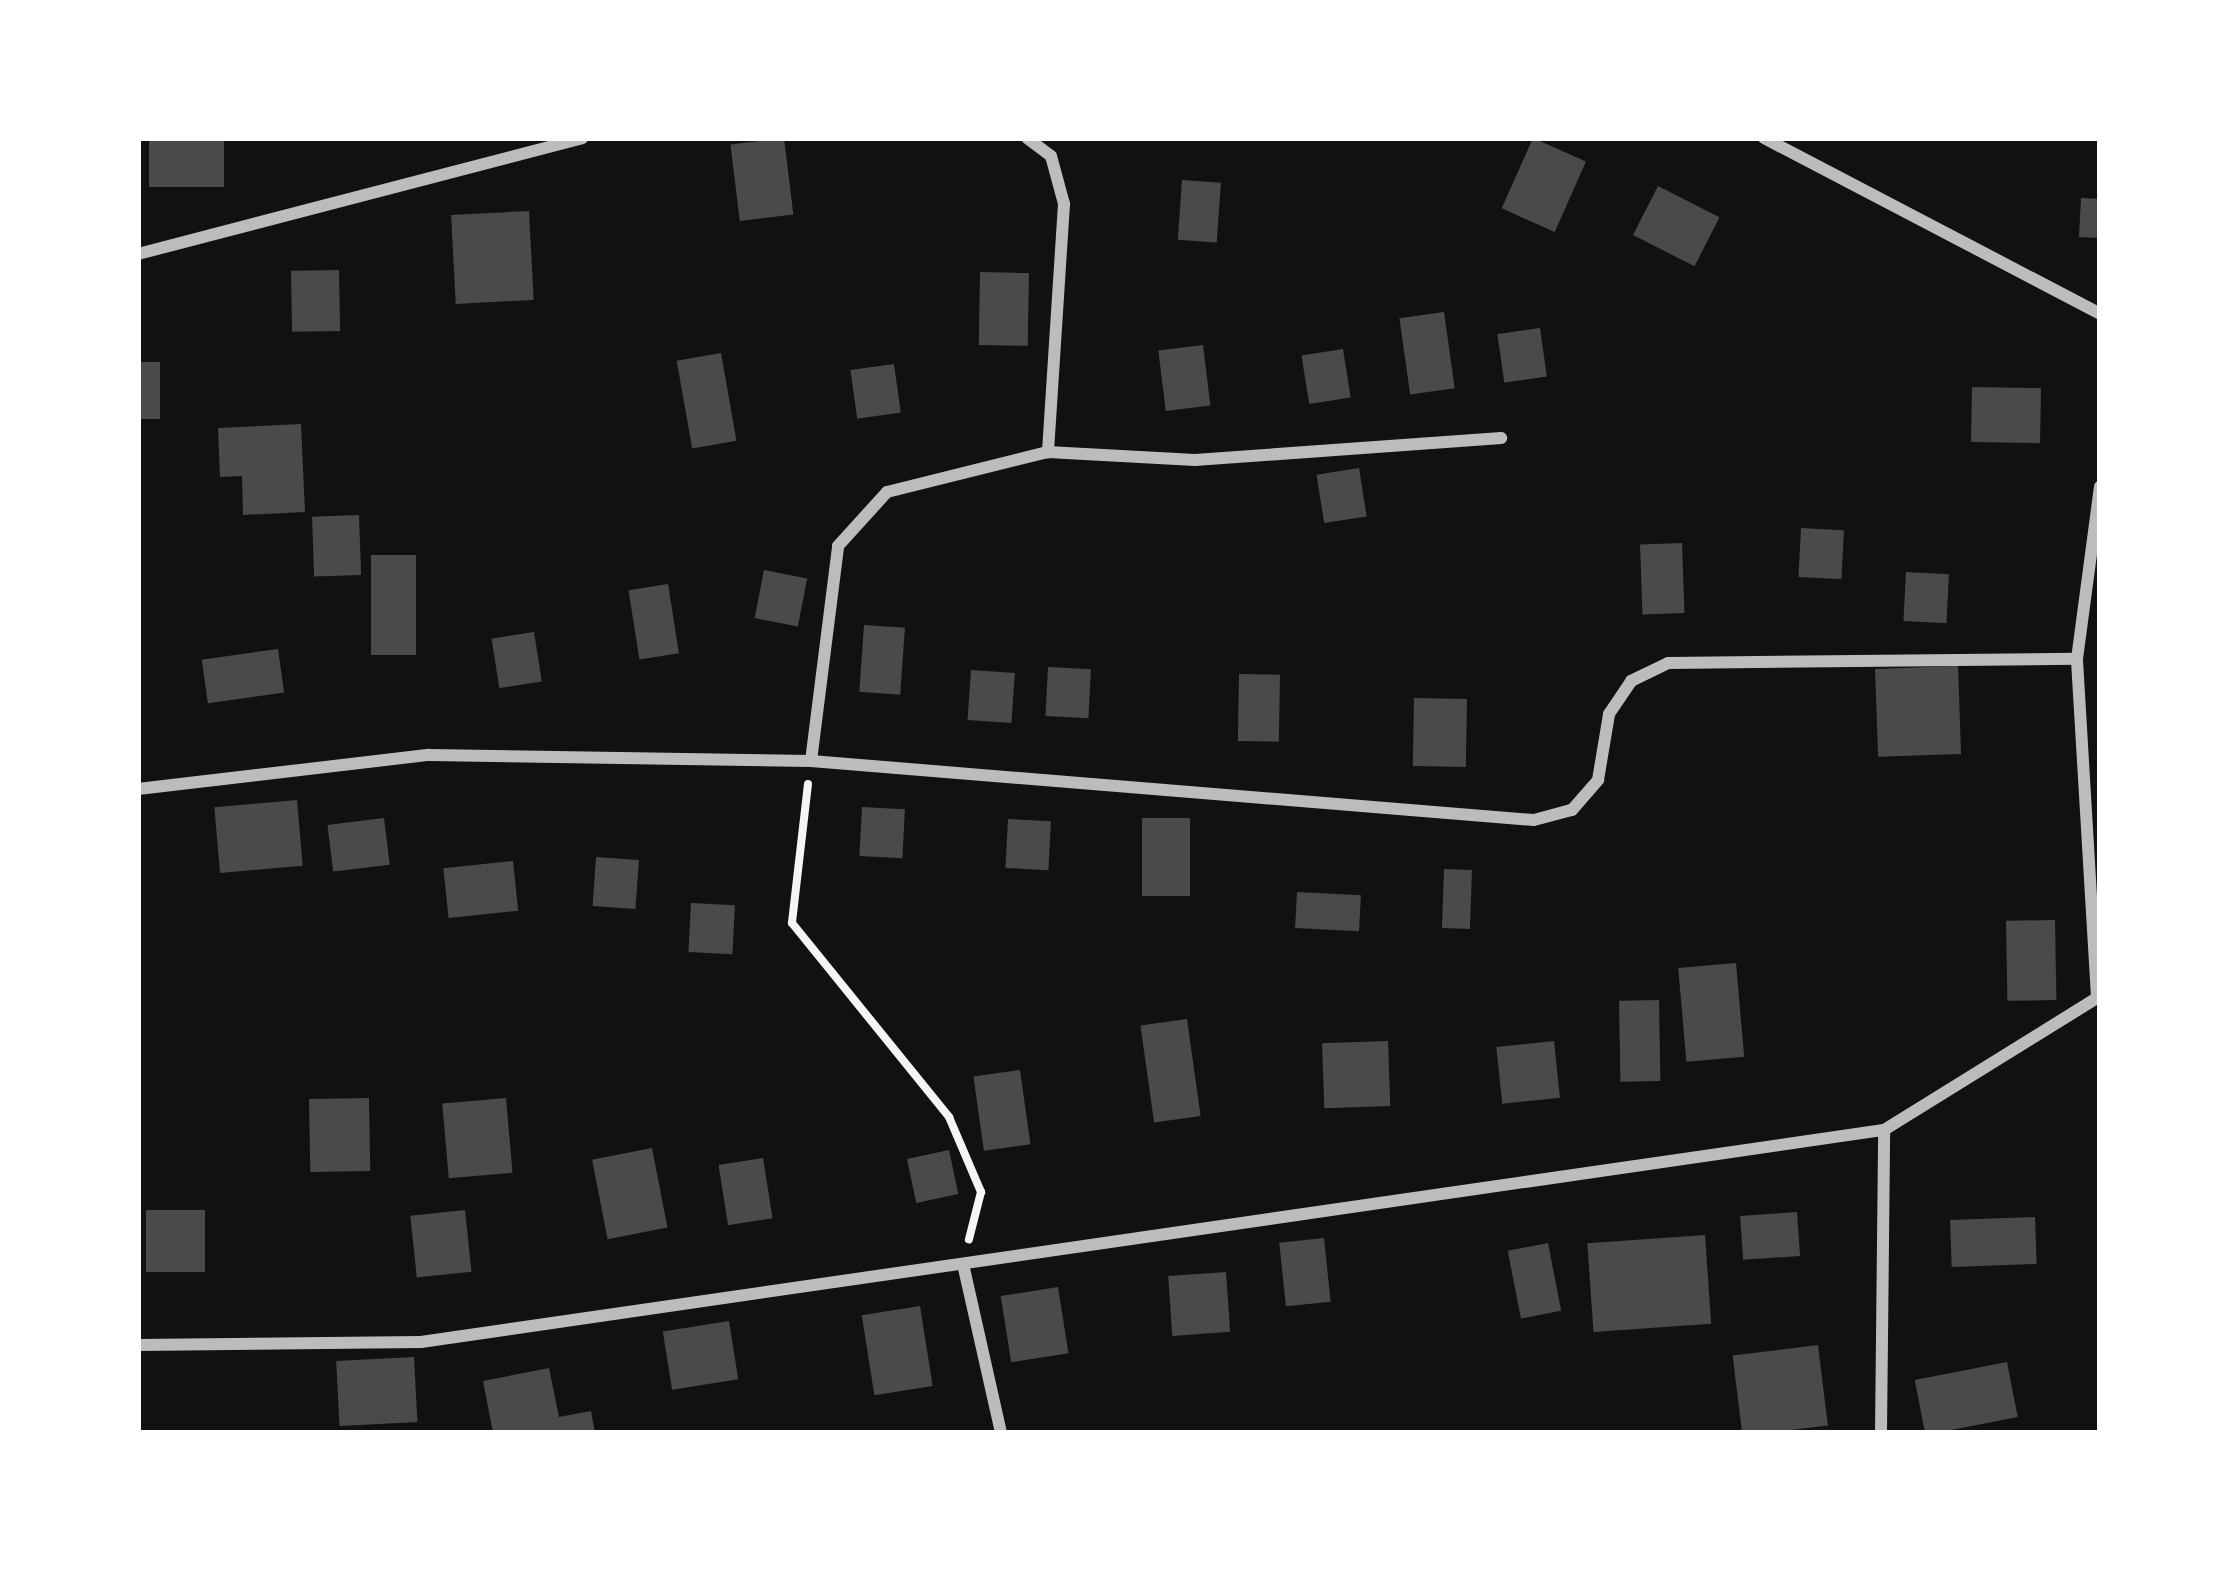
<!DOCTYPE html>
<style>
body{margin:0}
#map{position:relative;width:2238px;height:1571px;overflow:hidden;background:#111;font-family:Rubik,sans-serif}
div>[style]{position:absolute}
.building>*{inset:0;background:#4a4a4a;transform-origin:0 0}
.path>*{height:8px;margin:-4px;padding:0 4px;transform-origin:4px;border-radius:4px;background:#f5f5f5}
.minor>*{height:12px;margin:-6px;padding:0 6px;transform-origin:6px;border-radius:6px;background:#bcbcbc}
span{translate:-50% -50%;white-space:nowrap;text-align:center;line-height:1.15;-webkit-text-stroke:12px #fff;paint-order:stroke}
.frame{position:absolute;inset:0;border:141px solid #fff;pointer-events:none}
</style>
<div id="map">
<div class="building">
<div style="left:149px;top:138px;width:75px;height:49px"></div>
<div style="left:784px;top:138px;width:77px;height:54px;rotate:83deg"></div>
<div style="left:1533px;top:138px;width:58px;height:77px;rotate:24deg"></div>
<div style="left:1182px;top:180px;width:39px;height:60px;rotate:4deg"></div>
<div style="left:1658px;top:186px;width:69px;height:55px;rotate:27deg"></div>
<div style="left:2081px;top:198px;width:19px;height:39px;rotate:3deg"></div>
<div style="left:529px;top:211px;width:89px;height:78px;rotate:87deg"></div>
<div style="left:339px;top:270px;width:61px;height:48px;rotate:89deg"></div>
<div style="left:980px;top:272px;width:49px;height:73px;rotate:1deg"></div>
<div style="left:1444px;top:312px;width:77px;height:45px;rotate:82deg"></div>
<div style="left:1540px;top:328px;width:49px;height:43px;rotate:82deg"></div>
<div style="left:1203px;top:345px;width:61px;height:45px;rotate:83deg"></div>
<div style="left:1343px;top:349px;width:49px;height:42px;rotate:81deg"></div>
<div style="left:721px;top:353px;width:89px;height:45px;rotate:80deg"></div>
<div style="left:138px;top:362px;width:22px;height:57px"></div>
<div style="left:894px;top:364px;width:49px;height:44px;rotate:82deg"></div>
<div style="left:1972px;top:387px;width:69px;height:55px;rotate:1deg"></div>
<div style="clip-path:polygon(301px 424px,305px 512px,243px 515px,242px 476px,220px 477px,218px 428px)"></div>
<div style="left:1359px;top:468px;width:49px;height:43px;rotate:81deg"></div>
<div style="left:359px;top:515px;width:60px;height:47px;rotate:88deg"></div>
<div style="left:1801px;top:528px;width:43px;height:49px;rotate:3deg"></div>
<div style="left:1682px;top:543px;width:70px;height:42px;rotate:88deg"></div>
<div style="left:371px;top:555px;width:45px;height:100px"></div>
<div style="left:764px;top:570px;width:44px;height:49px;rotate:11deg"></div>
<div style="left:1906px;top:572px;width:43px;height:49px;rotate:3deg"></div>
<div style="left:668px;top:584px;width:70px;height:40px;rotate:81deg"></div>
<div style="left:864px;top:625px;width:41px;height:67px;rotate:4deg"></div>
<div style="left:534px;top:632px;width:50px;height:43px;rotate:81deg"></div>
<div style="left:278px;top:649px;width:44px;height:77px;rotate:82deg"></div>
<div style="left:1958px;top:666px;width:88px;height:83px;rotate:88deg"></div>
<div style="left:1048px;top:667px;width:43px;height:49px;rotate:3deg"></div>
<div style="left:971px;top:670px;width:44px;height:50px;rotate:4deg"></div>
<div style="left:1239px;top:674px;width:41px;height:67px;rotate:1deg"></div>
<div style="left:1414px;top:698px;width:53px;height:68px;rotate:1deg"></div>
<div style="left:297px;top:800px;width:66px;height:83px;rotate:85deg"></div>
<div style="left:862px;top:807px;width:43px;height:49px;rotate:3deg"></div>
<div style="left:384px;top:818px;width:47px;height:57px;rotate:83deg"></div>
<div style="left:1142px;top:818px;width:48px;height:78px"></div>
<div style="left:1008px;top:819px;width:43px;height:49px;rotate:3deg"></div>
<div style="left:596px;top:857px;width:43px;height:49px;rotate:4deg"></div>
<div style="left:513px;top:861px;width:50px;height:70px;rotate:84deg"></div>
<div style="left:1444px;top:869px;width:28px;height:59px;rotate:2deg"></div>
<div style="left:1297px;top:892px;width:64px;height:36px;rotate:3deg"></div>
<div style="left:691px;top:903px;width:44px;height:49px;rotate:3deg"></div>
<div style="left:2055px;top:920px;width:80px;height:49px;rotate:89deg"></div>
<div style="left:1736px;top:963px;width:94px;height:58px;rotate:85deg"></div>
<div style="left:1659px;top:1000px;width:81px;height:40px;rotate:89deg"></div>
<div style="left:1187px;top:1019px;width:98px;height:47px;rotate:82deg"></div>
<div style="left:1388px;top:1041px;width:65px;height:66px;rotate:88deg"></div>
<div style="left:1554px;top:1041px;width:57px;height:58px;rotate:84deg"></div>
<div style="left:1020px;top:1070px;width:75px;height:47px;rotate:82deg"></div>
<div style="left:369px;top:1098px;width:73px;height:60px;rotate:89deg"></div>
<div style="left:506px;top:1098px;width:75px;height:64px;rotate:85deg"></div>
<div style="left:652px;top:1148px;width:81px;height:61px;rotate:79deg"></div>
<div style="left:949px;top:1150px;width:45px;height:43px;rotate:78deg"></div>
<div style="left:763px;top:1158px;width:61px;height:45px;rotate:81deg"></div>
<div style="left:146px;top:1210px;width:59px;height:62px"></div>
<div style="left:465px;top:1210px;width:62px;height:55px;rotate:84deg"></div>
<div style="left:1797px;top:1212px;width:44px;height:57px;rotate:86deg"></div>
<div style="left:2035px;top:1217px;width:47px;height:85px;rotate:88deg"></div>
<div style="left:1705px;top:1235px;width:89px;height:118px;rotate:86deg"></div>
<div style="left:1324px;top:1238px;width:64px;height:45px;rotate:84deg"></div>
<div style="left:1548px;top:1243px;width:69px;height:41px;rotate:79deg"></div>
<div style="left:1226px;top:1272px;width:60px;height:58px;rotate:86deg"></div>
<div style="left:1058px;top:1287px;width:67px;height:58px;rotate:81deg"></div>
<div style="left:920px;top:1306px;width:81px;height:59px;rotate:81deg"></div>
<div style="left:729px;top:1321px;width:59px;height:67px;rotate:81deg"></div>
<div style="left:1818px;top:1345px;width:81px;height:86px;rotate:83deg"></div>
<div style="left:414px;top:1357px;width:65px;height:78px;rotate:87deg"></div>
<div style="left:2007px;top:1362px;width:56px;height:94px;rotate:79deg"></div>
<div style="clip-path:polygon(549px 1368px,559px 1417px,591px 1411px,595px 1433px,493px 1433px,483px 1381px)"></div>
</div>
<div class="path">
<div style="left:808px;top:784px;width:140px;rotate:96.6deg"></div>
<div style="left:792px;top:923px;width:250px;rotate:51deg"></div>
<div style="left:949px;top:1117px;width:82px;rotate:66.9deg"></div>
<div style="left:981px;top:1192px;width:49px;rotate:104.3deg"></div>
</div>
<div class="minor">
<div style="left:1027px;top:138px;width:30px;rotate:37deg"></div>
<div style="left:1051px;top:156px;width:50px;rotate:74.8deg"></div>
<div style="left:1064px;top:204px;width:249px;rotate:93.7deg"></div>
<div style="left:1764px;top:138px;width:379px;rotate:27.6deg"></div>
<div style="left:138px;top:254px;width:459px;rotate:-14.6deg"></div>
<div style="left:811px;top:761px;width:217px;rotate:-82.8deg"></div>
<div style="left:838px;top:546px;width:73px;rotate:-47.8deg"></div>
<div style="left:887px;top:492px;width:166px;rotate:-14deg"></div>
<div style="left:1048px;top:452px;width:147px;rotate:3.1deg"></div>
<div style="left:1195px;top:460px;width:307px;rotate:-4.1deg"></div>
<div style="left:138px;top:789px;width:293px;rotate:-6.7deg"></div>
<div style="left:429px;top:755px;width:382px;rotate:0.9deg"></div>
<div style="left:811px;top:761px;width:725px;rotate:4.67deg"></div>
<div style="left:1534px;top:820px;width:39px;rotate:-15deg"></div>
<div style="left:1572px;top:810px;width:40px;rotate:-49deg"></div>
<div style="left:1598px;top:780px;width:67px;rotate:-80.5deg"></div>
<div style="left:1609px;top:714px;width:40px;rotate:-56deg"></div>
<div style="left:1631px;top:681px;width:41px;rotate:-25.9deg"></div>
<div style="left:1668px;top:663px;width:409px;rotate:-0.6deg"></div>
<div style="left:2097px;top:997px;width:339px;rotate:-93.4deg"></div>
<div style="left:2077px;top:659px;width:174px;rotate:-82.4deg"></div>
<div style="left:963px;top:1264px;width:173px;rotate:77.3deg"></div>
<div style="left:138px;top:1345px;width:283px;rotate:-0.6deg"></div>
<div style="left:421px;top:1342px;width:1478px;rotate:-8.25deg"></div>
<div style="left:1884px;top:1130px;width:254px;rotate:-31.8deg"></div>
<div style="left:1881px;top:1433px;width:303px;rotate:-89.4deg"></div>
</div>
<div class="frame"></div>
</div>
